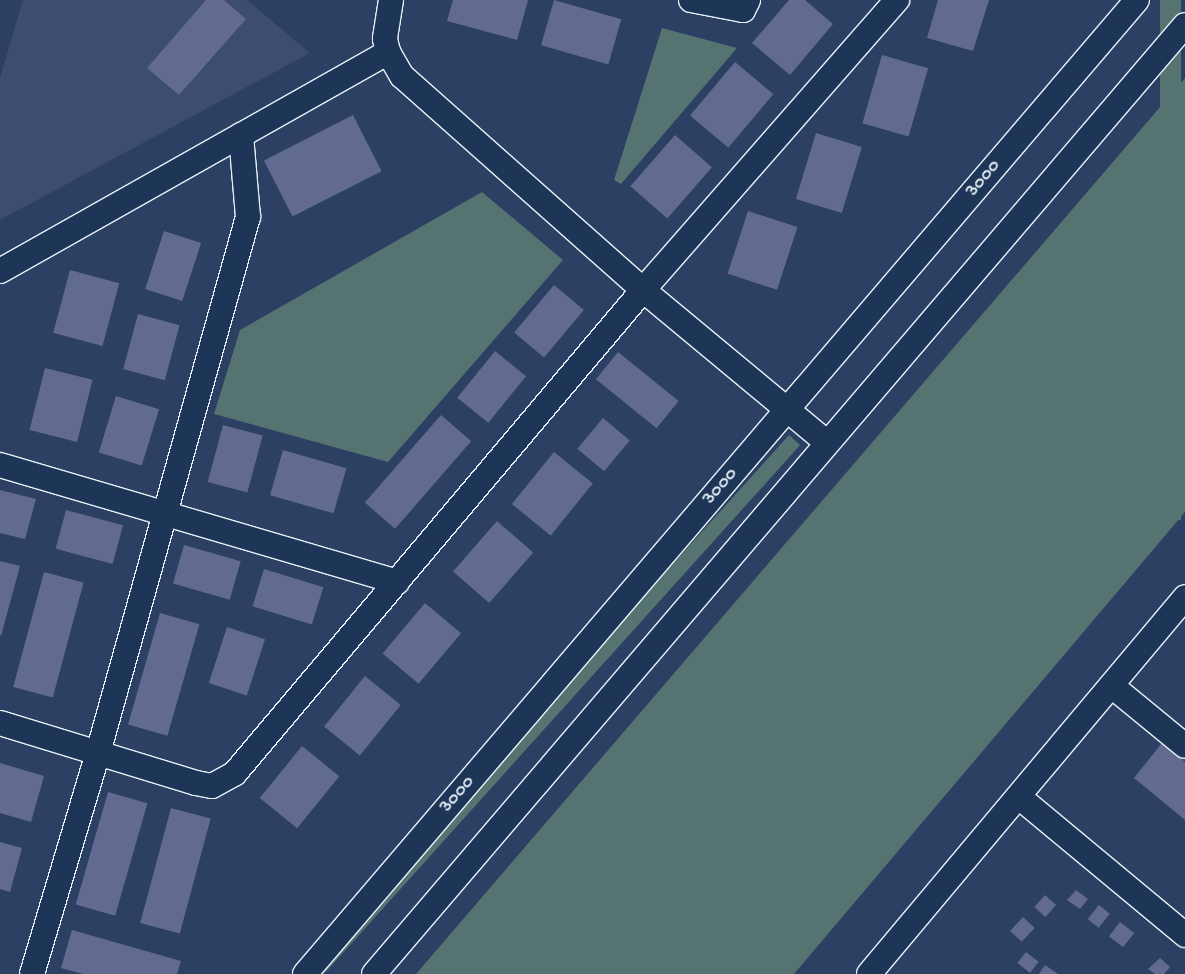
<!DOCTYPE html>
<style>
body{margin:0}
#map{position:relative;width:1185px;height:974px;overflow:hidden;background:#2b4063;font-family:"Gochi Hand",sans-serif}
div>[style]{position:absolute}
.built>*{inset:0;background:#3c4d71}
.green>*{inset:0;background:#557371;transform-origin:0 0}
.building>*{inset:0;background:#626a91;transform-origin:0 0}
.roads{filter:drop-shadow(1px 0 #e8f1f8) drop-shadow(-1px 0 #e8f1f8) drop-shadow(0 1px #e8f1f8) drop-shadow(0 -1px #e8f1f8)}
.minor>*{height:24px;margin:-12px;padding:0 12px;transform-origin:12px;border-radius:12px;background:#1d3557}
span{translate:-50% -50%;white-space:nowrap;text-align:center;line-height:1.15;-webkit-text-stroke:5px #1d3557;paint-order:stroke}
.street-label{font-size:19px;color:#e8f1f8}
</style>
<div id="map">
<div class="built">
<div style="clip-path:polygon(23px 0,247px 0,310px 53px,0 220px,0 78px)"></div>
</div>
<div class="green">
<div style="left:1160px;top:0;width:21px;height:520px"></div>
<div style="clip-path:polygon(662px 28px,737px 48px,621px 184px,614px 180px)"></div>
<div style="clip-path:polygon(1185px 78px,1185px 512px,794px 974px,416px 974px)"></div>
<div style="clip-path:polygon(482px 192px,563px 260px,388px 462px,214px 414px,240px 330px)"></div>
<div style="left:789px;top:435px;width:15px;height:709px;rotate:42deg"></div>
</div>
<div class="building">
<div style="clip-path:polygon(206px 0,224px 0,246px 19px,179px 95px,147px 68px)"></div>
<div style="clip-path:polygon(453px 0,528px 0,517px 40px,447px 21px)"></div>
<div style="left:554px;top:0;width:70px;height:47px;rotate:16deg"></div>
<div style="clip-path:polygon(789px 0,805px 0,833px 24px,790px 75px,752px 43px)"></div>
<div style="clip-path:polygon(938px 0,989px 0,973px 51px,927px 38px)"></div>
<div style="left:882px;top:55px;width:48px;height:71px;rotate:16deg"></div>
<div style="left:735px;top:62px;width:50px;height:70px;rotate:40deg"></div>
<div style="left:353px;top:115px;width:63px;height:100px;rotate:63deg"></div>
<div style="left:816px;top:133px;width:48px;height:69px;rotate:17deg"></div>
<div style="left:675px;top:135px;width:49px;height:68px;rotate:41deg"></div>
<div style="left:748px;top:211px;width:52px;height:66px;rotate:18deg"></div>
<div style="left:164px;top:231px;width:39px;height:61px;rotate:18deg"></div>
<div style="left:70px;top:270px;width:51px;height:65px;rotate:15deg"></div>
<div style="left:554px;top:285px;width:39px;height:62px;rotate:40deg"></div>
<div style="left:138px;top:314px;width:43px;height:57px;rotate:15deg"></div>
<div style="left:495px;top:351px;width:40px;height:60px;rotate:39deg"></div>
<div style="left:618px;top:352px;width:78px;height:35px;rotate:39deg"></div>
<div style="left:45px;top:368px;width:49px;height:64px;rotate:14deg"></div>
<div style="left:116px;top:396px;width:45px;height:59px;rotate:17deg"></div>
<div style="left:441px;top:415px;width:40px;height:116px;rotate:41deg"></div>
<div style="left:603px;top:418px;width:35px;height:40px;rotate:40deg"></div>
<div style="left:223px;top:425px;width:41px;height:59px;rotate:15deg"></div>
<div style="left:283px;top:450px;width:66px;height:47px;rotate:16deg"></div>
<div style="left:554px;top:452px;width:50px;height:67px;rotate:39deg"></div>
<div style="clip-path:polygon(0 490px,36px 499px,25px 539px,0 533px)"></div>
<div style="left:66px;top:510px;width:59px;height:40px;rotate:15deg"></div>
<div style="left:497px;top:521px;width:48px;height:67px;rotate:41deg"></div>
<div style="left:184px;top:545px;width:59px;height:40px;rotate:16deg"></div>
<div style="clip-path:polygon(0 561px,20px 566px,1px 636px,0 635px)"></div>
<div style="left:264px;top:569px;width:62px;height:39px;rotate:17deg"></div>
<div style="left:44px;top:572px;width:41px;height:119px;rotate:15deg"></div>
<div style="left:425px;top:603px;width:47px;height:66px;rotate:40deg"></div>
<div style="left:160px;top:613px;width:41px;height:116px;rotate:16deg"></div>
<div style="left:227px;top:627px;width:40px;height:59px;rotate:18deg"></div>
<div style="left:365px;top:676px;width:46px;height:65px;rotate:39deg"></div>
<div style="clip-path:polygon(1162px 743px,1185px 762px,1185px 820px,1134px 778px)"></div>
<div style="left:302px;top:746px;width:48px;height:67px;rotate:39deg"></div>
<div style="clip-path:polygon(0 763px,44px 776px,31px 822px,0 813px)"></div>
<div style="left:108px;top:792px;width:41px;height:117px;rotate:16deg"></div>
<div style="left:171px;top:808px;width:41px;height:119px;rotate:15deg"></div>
<div style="clip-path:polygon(0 842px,22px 848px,10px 892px,0 889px)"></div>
<div style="clip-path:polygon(1076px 890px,1088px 899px,1080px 909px,1067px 900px)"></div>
<div style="left:1045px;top:895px;width:15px;height:16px;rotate:42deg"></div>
<div style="left:1099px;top:905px;width:14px;height:18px;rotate:39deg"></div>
<div style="left:1023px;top:917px;width:16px;height:19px;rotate:43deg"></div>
<div style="left:1120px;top:922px;width:18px;height:18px;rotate:38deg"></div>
<div style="clip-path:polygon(72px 930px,181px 961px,177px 974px,83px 974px,61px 968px)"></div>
<div style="left:1026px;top:952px;width:16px;height:14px;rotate:38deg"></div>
<div style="clip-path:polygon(1160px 958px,1170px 967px,1164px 974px,1155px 974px,1148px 969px)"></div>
<div style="clip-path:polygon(1045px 965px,1058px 974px,1039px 974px)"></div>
</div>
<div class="roads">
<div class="minor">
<div style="left:391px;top:0;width:39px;rotate:99deg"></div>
<div style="left:385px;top:39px;width:13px;rotate:77deg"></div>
<div style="left:388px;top:52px;width:28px;rotate:60deg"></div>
<div style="left:402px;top:76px;width:322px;rotate:41.6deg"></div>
<div style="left:643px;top:290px;width:239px;rotate:39.7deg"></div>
<div style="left:691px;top:0;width:53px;rotate:10.9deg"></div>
<div style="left:743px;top:10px;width:11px;rotate:-63deg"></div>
<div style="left:0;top:271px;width:446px;rotate:-29.4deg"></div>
<div style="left:0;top:465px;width:414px;rotate:16.4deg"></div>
<div style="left:1112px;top:686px;width:94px;rotate:39.4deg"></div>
<div style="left:0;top:723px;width:205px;rotate:17deg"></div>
<div style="left:196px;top:783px;width:16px;rotate:11deg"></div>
<div style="left:212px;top:786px;width:26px;rotate:-29deg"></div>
<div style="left:235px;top:773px;width:632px;rotate:-49.81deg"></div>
<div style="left:643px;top:290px;width:386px;rotate:-48.8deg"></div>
<div style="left:1019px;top:797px;width:216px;rotate:39.7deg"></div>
<div style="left:32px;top:974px;width:231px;rotate:-73.4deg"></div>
<div style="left:98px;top:753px;width:557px;rotate:-74.37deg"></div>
<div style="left:248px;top:217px;width:82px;rotate:-94.9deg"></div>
<div style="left:305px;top:974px;width:1281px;rotate:-49.5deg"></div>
<div style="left:374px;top:974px;width:1248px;rotate:-49.48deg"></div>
<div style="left:869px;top:974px;width:492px;rotate:-50deg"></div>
</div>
</div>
<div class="street-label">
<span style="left:984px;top:179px;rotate:-50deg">3000</span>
<span style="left:721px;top:487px;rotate:-49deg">3000</span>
<span style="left:458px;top:795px;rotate:-49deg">3000</span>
</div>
</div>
